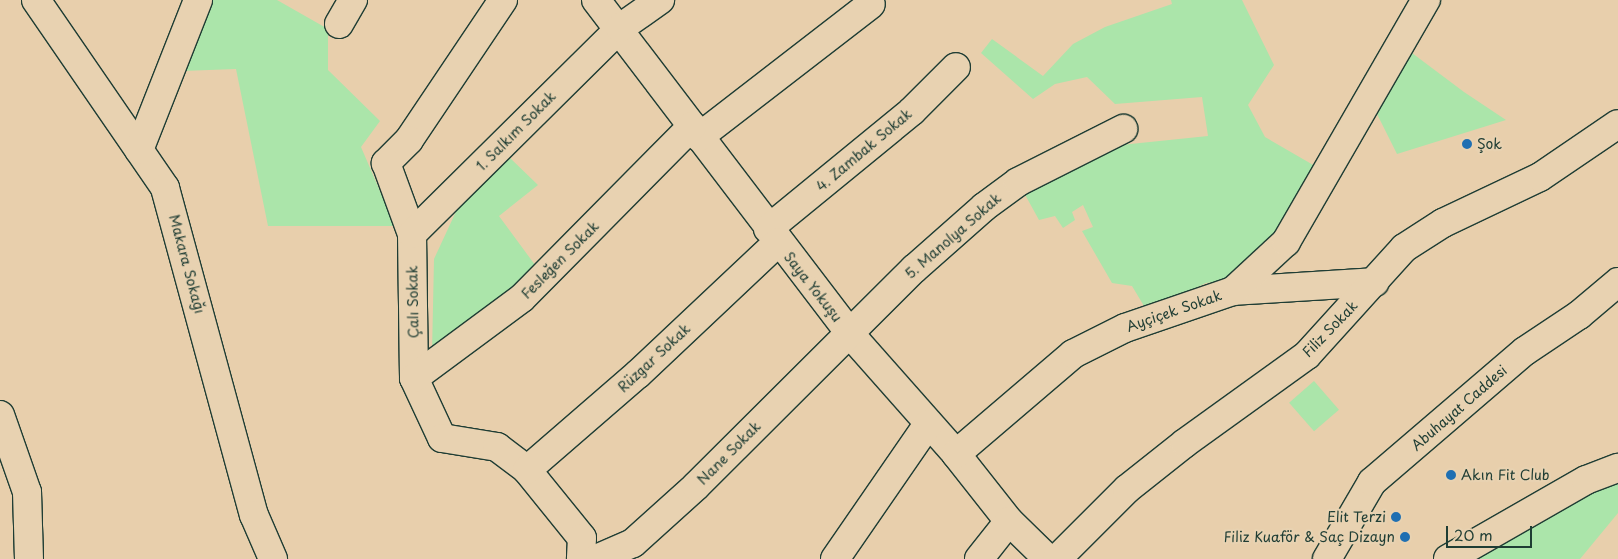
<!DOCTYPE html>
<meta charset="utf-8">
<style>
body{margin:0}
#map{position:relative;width:1618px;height:559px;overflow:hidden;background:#e8cfac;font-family:"Playpen Sans",sans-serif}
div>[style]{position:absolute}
.green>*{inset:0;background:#abe5aa;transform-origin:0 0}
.roads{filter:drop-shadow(1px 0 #1f3d34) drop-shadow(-1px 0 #1f3d34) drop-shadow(0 1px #1f3d34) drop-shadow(0 -1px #1f3d34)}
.minor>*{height:28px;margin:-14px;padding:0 14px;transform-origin:14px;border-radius:14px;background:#e8d2b1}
.dots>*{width:14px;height:14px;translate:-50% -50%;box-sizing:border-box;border:2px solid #e8d2b1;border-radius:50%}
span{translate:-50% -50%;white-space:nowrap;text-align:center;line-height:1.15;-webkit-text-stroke:4.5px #e8d2b1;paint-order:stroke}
.street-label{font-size:14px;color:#1f3d34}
.poi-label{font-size:14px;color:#1f3d34}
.left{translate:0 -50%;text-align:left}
.right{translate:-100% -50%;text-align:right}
.scale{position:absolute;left:1446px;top:526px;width:86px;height:22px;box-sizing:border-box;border:2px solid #1f3d34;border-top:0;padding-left:6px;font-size:15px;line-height:18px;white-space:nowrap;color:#1f3d34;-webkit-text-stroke:4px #e8d2b1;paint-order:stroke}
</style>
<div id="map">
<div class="green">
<div style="clip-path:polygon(210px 0,277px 0,328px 29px,328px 70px,380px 121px,361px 147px,395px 226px,268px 226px,236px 69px,182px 71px)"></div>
<div style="clip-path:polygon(1171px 0,1242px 0,1274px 65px,1248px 105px,1265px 137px,1315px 166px,1269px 243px,1236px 279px,1206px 283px,1147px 311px,1132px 286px,1112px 283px,1082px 231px,1093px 227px,1083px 205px,1072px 212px,1075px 220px,1063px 228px,1055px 216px,1039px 220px,1023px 191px,1111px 146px,1208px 136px,1202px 97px,1115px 104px,1087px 77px,1055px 84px,1033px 99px,981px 53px,992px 39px,1043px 76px,1073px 44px,1105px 27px,1172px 4px)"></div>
<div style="clip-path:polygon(1404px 47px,1464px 92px,1506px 120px,1397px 154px,1372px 104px)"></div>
<div style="clip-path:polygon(509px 157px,538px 185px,499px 216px,538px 269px,432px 353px,434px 259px,466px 190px)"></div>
<div style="left:1314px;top:381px;width:38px;height:33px;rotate:49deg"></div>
<div style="clip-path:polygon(1618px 478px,1618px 513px,1580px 559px,1473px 559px,1516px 529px)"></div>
</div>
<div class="roads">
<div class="minor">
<div style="left:36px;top:0;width:228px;rotate:55.5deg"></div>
<div style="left:165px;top:188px;width:339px;rotate:74.8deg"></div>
<div style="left:254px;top:515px;width:48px;rotate:66.6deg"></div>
<div style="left:503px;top:0;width:169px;rotate:123.9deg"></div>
<div style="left:409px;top:140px;width:33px;rotate:135deg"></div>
<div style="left:386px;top:163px;width:76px;rotate:69.9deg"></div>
<div style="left:412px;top:234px;width:144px;rotate:89.2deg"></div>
<div style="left:414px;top:378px;width:66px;rotate:65deg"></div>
<div style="left:442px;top:438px;width:56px;rotate:9.3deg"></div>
<div style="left:497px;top:447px;width:38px;rotate:37deg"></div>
<div style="left:527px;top:470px;width:87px;rotate:51deg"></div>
<div style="left:582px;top:538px;width:21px;rotate:93deg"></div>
<div style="left:596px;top:0;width:420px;rotate:52.7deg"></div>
<div style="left:850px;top:334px;width:160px;rotate:48.5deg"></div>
<div style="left:956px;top:454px;width:85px;rotate:51.7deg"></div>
<div style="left:1009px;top:521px;width:54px;rotate:44.3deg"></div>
<div style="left:339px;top:24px;width:28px;rotate:-60deg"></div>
<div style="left:699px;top:137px;width:217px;rotate:-37.7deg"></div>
<div style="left:139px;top:150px;width:161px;rotate:-68.5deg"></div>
<div style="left:768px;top:229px;width:186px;rotate:-39.3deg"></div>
<div style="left:912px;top:111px;width:62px;rotate:-45deg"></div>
<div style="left:412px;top:234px;width:293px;rotate:-44.7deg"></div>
<div style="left:620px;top:28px;width:49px;rotate:-35deg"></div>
<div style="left:1233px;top:291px;width:142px;rotate:-3.6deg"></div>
<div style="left:414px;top:378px;width:134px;rotate:-36.5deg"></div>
<div style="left:522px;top:298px;width:242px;rotate:-45.3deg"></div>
<div style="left:0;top:415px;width:82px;rotate:70.7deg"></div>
<div style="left:27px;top:492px;width:67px;rotate:88.3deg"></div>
<div style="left:956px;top:454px;width:154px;rotate:-40.5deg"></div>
<div style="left:1073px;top:354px;width:58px;rotate:-26.6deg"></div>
<div style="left:1125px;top:328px;width:114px;rotate:-18.9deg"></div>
<div style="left:1233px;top:291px;width:72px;rotate:-42.8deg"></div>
<div style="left:1286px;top:242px;width:280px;rotate:-60deg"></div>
<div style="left:527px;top:470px;width:147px;rotate:-40.9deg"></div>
<div style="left:638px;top:374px;width:192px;rotate:-43.3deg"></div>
<div style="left:596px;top:559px;width:40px;rotate:-23.4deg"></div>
<div style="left:633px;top:543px;width:85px;rotate:-42.1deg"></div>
<div style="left:696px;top:486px;width:308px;rotate:-44.9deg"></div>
<div style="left:914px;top:269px;width:94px;rotate:-41.5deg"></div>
<div style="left:984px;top:207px;width:42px;rotate:-36.3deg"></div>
<div style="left:1018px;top:182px;width:118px;rotate:-26.8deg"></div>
<div style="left:835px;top:559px;width:164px;rotate:-55.4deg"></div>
<div style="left:979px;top:559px;width:48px;rotate:-51.7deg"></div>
<div style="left:1057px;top:559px;width:99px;rotate:-45deg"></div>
<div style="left:1127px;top:489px;width:74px;rotate:-38.4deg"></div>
<div style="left:1185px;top:443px;width:150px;rotate:-35.8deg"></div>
<div style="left:1307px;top:355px;width:144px;rotate:-47.8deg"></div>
<div style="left:1404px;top:248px;width:46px;rotate:-32.7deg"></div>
<div style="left:1443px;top:223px;width:107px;rotate:-25.4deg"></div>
<div style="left:1540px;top:177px;width:94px;rotate:-34.2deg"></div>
<div style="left:1327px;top:559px;width:89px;rotate:-59.7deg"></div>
<div style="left:1372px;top:482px;width:201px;rotate:-40.6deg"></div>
<div style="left:1525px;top:351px;width:65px;rotate:-33.7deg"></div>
<div style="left:1579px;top:315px;width:51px;rotate:-40.2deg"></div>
<div style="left:1448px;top:559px;width:159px;rotate:-29.8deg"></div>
<div style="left:1586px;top:480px;width:34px;rotate:-21deg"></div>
</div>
</div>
<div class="dots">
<div style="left:1467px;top:144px;background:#1f6fb2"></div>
<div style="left:1451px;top:475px;background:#1f6fb2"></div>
<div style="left:1396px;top:517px;background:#1f6fb2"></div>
<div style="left:1405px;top:537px;background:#1f6fb2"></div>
</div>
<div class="street-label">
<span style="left:516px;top:131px;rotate:-45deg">1. Salkım Sokak</span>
<span style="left:864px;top:150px;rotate:-40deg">4. Zambak Sokak</span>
<span style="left:953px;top:236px;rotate:-41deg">5. Manolya Sokak</span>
<span style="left:560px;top:260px;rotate:-45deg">Fesleğen Sokak</span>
<span style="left:187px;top:264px;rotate:75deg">Makara Sokağı</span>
<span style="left:813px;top:287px;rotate:52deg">Saya Yokuşu</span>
<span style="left:413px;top:302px;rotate:-91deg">Çalı Sokak</span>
<span style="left:1174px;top:311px;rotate:-19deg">Ayçiçek Sokak</span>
<span style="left:1330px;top:329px;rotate:-46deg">Filiz Sokak</span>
<span style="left:654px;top:358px;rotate:-43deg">Rüzgar Sokak</span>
<span style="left:1459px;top:408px;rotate:-41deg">Abuhayat Caddesi</span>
<span style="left:729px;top:453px;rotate:-45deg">Nane Sokak</span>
</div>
<div class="poi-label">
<span class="left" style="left:1477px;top:144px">Şok</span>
<span class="left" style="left:1461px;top:475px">Akın Fit Club</span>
<span class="right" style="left:1386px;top:517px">Elit Terzi</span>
<span class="right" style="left:1395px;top:537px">Filiz Kuaför &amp; Saç Dizayn</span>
</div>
<div class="scale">20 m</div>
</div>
